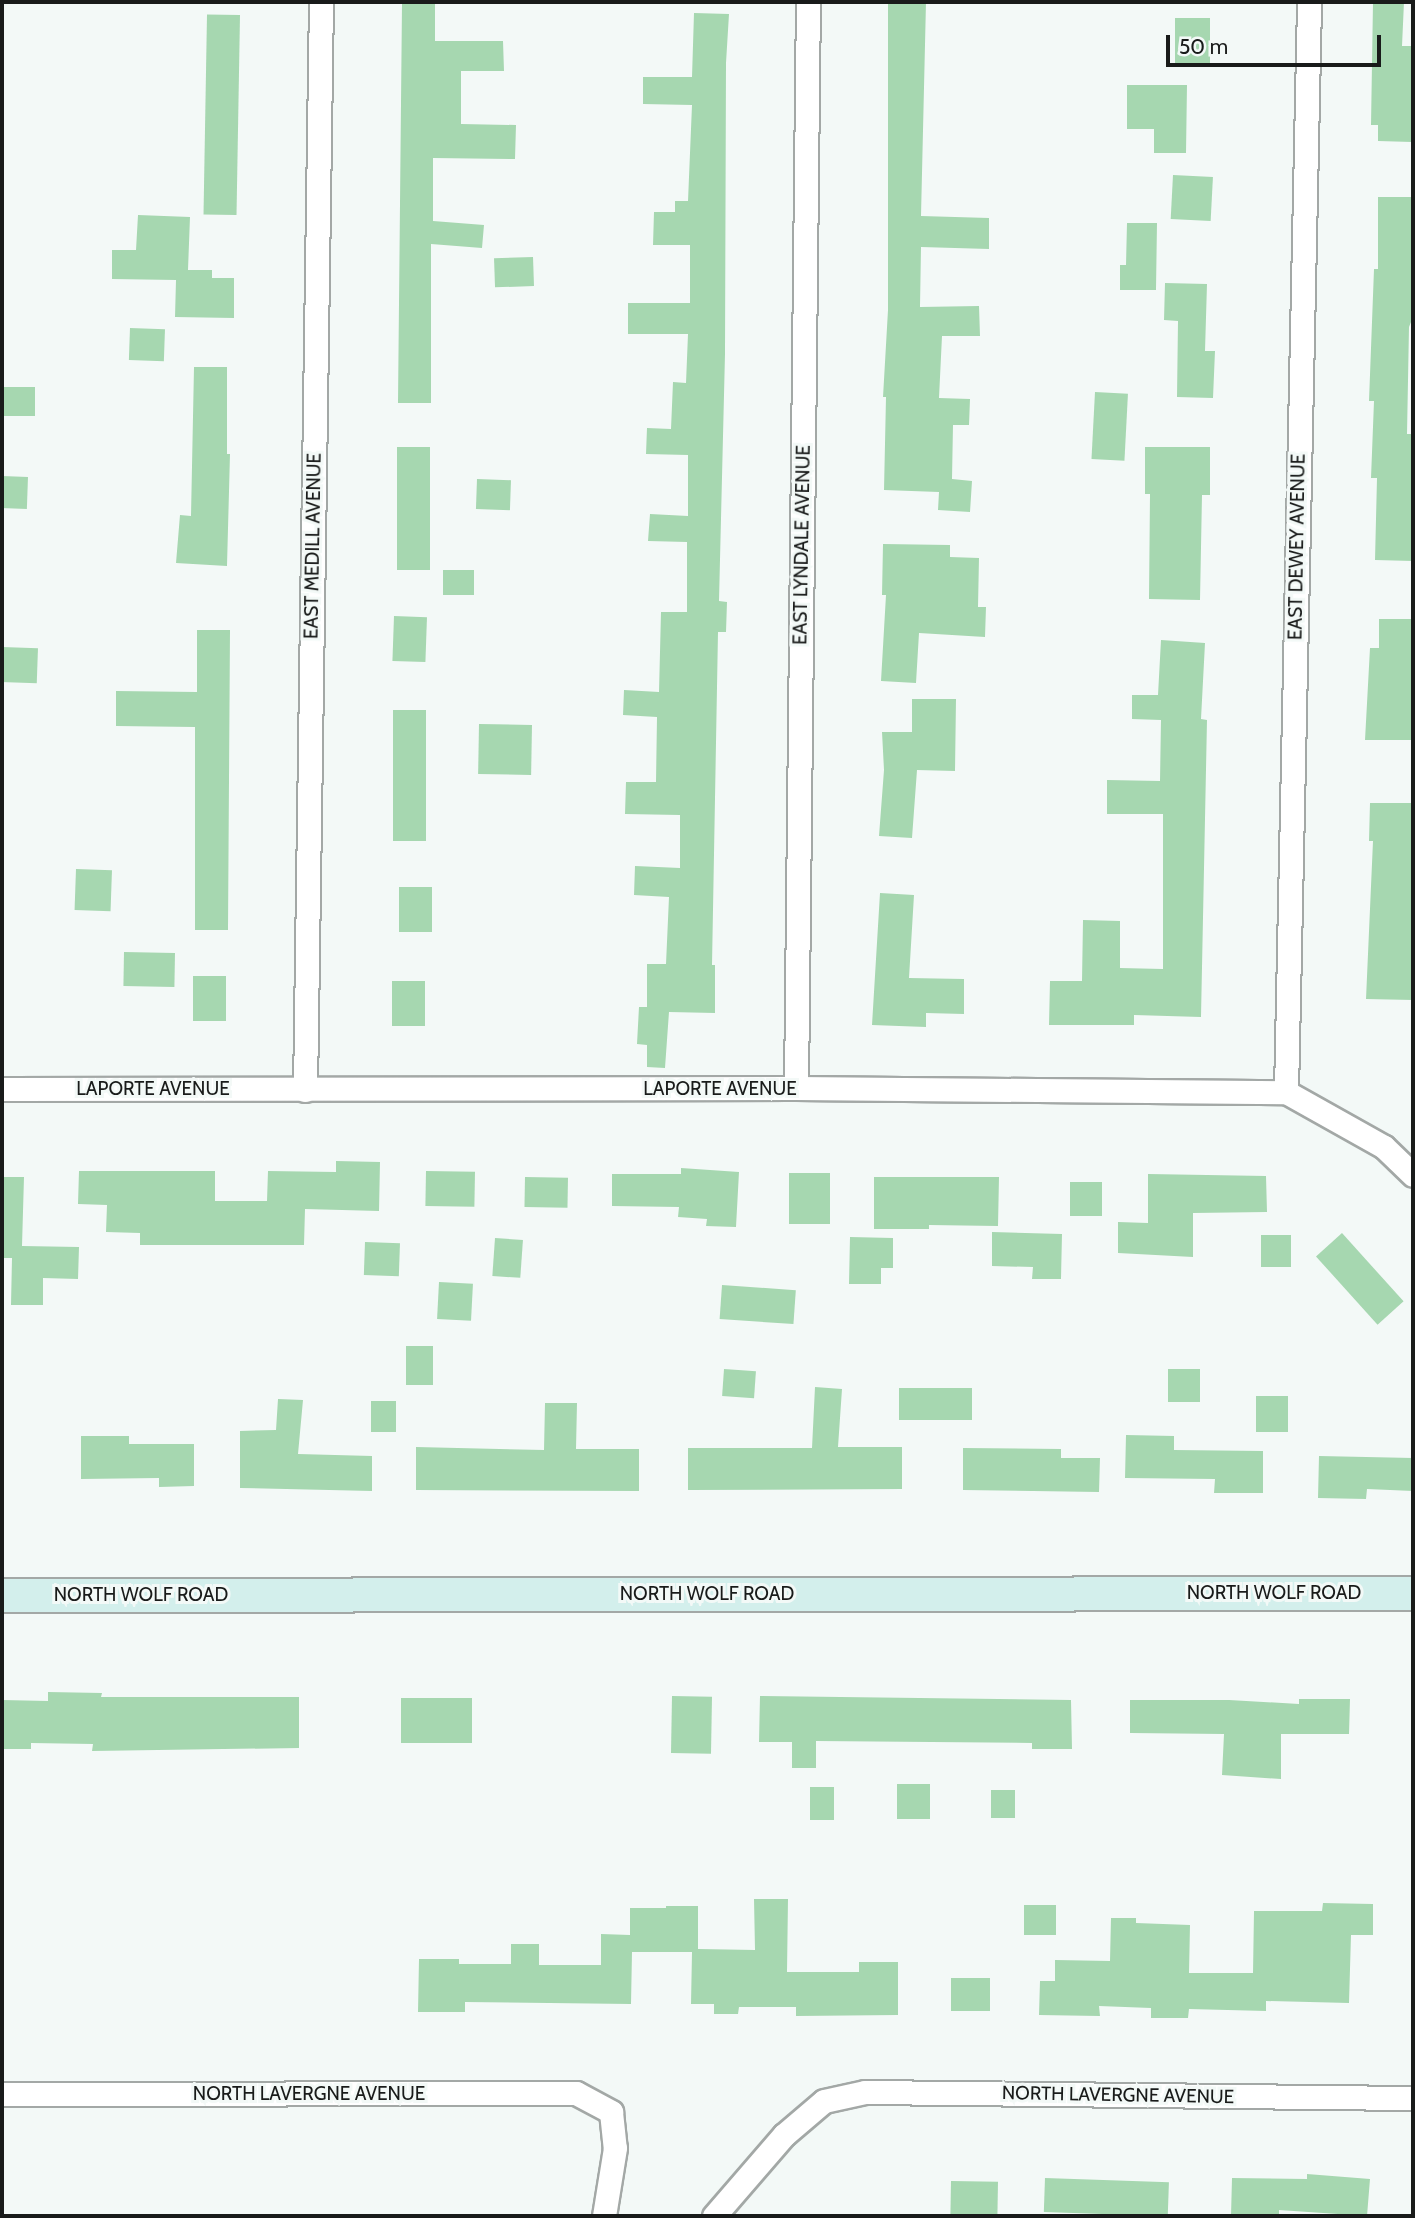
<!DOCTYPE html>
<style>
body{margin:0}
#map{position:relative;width:1415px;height:2218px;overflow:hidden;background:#f3f9f7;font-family:Cabin,sans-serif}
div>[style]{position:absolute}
.building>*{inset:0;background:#a6d7b0;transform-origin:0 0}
.roads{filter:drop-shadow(2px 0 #a3a8a6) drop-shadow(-2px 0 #a3a8a6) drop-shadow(0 2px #a3a8a6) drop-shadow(0 -2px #a3a8a6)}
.street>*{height:23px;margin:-11.5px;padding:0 11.5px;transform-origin:11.5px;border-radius:11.5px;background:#fff}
.secondary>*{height:33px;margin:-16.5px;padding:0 16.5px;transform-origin:16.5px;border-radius:16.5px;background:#d3efec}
span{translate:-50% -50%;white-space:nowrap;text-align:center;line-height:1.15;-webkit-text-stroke:6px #f3f9f7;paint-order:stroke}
.street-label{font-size:19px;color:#191b1a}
.frame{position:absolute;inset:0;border:4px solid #191b1a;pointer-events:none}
.scale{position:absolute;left:1166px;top:35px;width:215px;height:32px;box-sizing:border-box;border:4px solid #191b1a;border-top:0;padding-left:9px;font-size:21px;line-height:24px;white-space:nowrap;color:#191b1a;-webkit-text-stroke:5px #f3f9f7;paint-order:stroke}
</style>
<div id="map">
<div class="building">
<div style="clip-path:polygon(888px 2px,926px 2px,921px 216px,989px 218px,989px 249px,921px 247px,920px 307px,979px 306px,980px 336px,942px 336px,939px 398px,970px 399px,969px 425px,953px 425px,952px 479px,972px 481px,970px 512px,938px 510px,939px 492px,884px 490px,886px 397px,883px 397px,888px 310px)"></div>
<div style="clip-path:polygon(1373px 2px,1404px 2px,1402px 46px,1413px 46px,1412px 142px,1378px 141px,1378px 125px,1371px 125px)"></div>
<div style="clip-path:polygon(402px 3px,435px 3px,435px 41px,503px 41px,504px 71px,461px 71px,461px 124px,516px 125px,515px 159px,433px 158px,433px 221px,484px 225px,482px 248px,431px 244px,431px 403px,398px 403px)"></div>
<div style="clip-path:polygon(694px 13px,729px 14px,726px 63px,725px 354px,719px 601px,727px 602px,726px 632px,718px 632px,712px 965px,715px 965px,715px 1013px,669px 1012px,665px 1068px,647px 1067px,647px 1045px,637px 1044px,639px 1007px,647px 1007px,647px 964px,666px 964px,669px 897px,634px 895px,635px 866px,680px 868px,680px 815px,625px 814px,626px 782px,656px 782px,657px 717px,623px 715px,624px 690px,659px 692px,661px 612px,687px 612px,687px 542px,648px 541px,650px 514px,688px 516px,688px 455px,646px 454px,647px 428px,671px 429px,673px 382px,686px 383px,688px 334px,628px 334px,628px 303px,690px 303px,690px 245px,653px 245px,654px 212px,675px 212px,675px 201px,688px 201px,692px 105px,643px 104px,643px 77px,692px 77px)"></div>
<div style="left:240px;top:15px;width:200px;height:33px;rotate:91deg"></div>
<div style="left:1175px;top:18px;width:35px;height:46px"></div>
<div style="clip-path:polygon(1127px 85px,1187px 85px,1186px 153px,1154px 153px,1154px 129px,1127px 129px)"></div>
<div style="left:1173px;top:175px;width:40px;height:44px;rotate:3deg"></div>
<div style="clip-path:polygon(1378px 197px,1413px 197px,1411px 288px,1413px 288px,1413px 317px,1409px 327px,1407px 434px,1413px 434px,1413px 561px,1375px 560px,1377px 478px,1371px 478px,1374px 401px,1369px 401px,1374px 269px,1378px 269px)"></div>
<div style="clip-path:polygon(138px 215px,190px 217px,188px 270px,212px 270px,212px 278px,234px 278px,234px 318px,175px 317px,176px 280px,112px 279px,112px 250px,136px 250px)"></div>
<div style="clip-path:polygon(1127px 223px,1157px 223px,1156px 290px,1120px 290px,1120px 265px,1126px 265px)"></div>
<div style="left:533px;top:257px;width:29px;height:39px;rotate:88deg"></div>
<div style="clip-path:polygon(1165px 283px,1207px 284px,1205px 351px,1215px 351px,1213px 398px,1177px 397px,1178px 321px,1164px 320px)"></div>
<div style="left:130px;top:328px;width:35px;height:32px;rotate:2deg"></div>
<div style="clip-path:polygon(194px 367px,227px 367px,227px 454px,230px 454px,227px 566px,176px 563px,180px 515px,191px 516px)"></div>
<div style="left:2px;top:387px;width:33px;height:29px"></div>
<div style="left:1095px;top:392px;width:33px;height:67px;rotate:3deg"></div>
<div style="left:397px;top:447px;width:33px;height:123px"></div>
<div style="clip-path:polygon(1145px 447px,1210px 447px,1210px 495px,1202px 495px,1200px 600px,1149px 599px,1150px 494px,1145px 494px)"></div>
<div style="left:2px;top:476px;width:26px;height:32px;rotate:2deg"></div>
<div style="left:477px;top:479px;width:34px;height:30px;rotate:2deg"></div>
<div style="clip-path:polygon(883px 544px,950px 545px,950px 557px,979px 558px,978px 607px,986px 607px,985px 637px,919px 633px,916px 683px,881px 681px,886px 595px,882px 595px)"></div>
<div style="left:443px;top:570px;width:31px;height:25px"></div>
<div style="left:394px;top:616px;width:33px;height:45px;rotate:2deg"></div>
<div style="clip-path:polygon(1379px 619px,1413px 619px,1413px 740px,1365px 740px,1370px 648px,1379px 648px)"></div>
<div style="clip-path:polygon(197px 630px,230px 630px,228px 930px,195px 930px,195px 727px,116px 726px,116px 691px,197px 692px)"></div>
<div style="clip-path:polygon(1161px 640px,1205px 643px,1201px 719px,1207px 720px,1201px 1017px,1134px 1015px,1134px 1025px,1049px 1025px,1050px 981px,1082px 981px,1083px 920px,1120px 921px,1120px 968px,1163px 969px,1163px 814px,1107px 814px,1107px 780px,1160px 781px,1161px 720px,1132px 719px,1132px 695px,1158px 695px)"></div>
<div style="left:2px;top:647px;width:36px;height:35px;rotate:2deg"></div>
<div style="clip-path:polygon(912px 699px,956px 699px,955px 771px,917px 770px,912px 838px,879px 836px,884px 770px,882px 732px,912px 732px)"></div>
<div style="left:393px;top:710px;width:33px;height:131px"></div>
<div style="left:479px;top:724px;width:53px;height:50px;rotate:1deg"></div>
<div style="clip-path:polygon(1370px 803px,1413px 803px,1413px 1000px,1366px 999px,1373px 841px,1369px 841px)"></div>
<div style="left:76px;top:869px;width:36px;height:41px;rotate:2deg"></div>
<div style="left:399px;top:887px;width:33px;height:45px"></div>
<div style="clip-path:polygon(880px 893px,914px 895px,909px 978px,964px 979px,964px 1014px,926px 1013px,926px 1027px,872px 1025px)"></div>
<div style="left:124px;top:952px;width:51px;height:34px;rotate:1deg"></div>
<div style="left:193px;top:976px;width:33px;height:45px"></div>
<div style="left:392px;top:981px;width:33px;height:45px"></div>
<div style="clip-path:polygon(336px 1161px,380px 1162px,379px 1211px,305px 1209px,304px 1245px,140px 1245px,140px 1233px,106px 1232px,107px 1205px,78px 1204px,79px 1171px,215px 1171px,215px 1201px,267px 1201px,268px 1171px,336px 1172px)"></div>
<div style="clip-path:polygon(681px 1168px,739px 1172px,736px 1227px,706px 1226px,707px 1219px,678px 1217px,679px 1207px,612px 1206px,612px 1174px,681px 1174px)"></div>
<div style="left:426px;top:1171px;width:49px;height:35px;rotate:1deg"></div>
<div style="left:789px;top:1173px;width:41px;height:51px"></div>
<div style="clip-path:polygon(1148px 1174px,1266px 1176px,1267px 1212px,1193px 1213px,1193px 1257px,1118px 1253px,1118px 1222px,1148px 1223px)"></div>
<div style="clip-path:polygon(2px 1177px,24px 1177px,22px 1246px,79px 1247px,78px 1279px,43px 1278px,43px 1305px,11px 1305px,12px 1258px,2px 1258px)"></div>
<div style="left:525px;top:1177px;width:43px;height:30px;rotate:1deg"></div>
<div style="clip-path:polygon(874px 1177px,999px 1177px,998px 1226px,929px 1225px,929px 1229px,874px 1229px)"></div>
<div style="left:1070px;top:1182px;width:32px;height:34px"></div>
<div style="clip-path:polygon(992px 1232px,1062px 1234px,1061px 1279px,1032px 1279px,1033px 1267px,992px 1266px)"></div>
<div style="left:1342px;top:1233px;width:92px;height:35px;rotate:48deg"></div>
<div style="left:1261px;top:1235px;width:30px;height:32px"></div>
<div style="clip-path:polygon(850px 1237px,893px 1238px,893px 1268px,881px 1268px,881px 1284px,849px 1284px)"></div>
<div style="left:495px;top:1238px;width:28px;height:38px;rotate:4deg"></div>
<div style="left:365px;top:1242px;width:35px;height:33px;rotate:2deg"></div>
<div style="left:439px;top:1282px;width:34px;height:37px;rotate:3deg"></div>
<div style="left:722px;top:1285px;width:74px;height:34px;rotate:4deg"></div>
<div style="left:406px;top:1346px;width:27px;height:39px"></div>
<div style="left:724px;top:1369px;width:32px;height:27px;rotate:4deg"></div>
<div style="left:1168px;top:1369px;width:32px;height:33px"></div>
<div style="clip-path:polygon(815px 1387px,842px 1389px,838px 1447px,902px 1447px,902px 1489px,688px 1490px,688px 1448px,812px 1448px)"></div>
<div style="left:899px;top:1388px;width:73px;height:32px"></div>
<div style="left:1256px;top:1396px;width:32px;height:36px"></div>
<div style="clip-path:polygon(278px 1399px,303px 1400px,298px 1454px,372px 1456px,372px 1491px,240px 1488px,240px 1431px,276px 1430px)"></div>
<div style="left:371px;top:1401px;width:25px;height:31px"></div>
<div style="clip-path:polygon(545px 1403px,577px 1403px,576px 1449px,639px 1449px,639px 1491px,416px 1490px,416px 1447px,544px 1450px)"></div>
<div style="clip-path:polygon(1126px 1435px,1174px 1436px,1174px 1450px,1263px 1451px,1263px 1493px,1214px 1493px,1215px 1479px,1125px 1478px)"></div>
<div style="clip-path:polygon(81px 1436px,129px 1436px,129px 1444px,194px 1444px,194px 1486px,159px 1487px,159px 1478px,81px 1479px)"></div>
<div style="clip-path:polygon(963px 1448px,1061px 1449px,1061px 1458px,1100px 1458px,1099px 1492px,963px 1490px)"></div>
<div style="clip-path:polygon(1319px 1456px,1413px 1458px,1413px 1491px,1367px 1489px,1366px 1499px,1318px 1498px)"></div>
<div style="clip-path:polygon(48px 1692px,102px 1693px,101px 1697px,299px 1697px,299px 1748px,92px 1751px,93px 1744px,31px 1743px,31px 1749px,2px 1749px,2px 1700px,48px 1701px)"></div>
<div style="left:672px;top:1696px;width:40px;height:57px;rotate:1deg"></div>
<div style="clip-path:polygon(760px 1696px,1071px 1700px,1072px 1749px,1032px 1749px,1032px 1743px,816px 1741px,816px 1768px,792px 1768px,792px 1742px,759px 1742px)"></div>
<div style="left:401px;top:1698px;width:71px;height:45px"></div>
<div style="clip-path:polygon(1299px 1699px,1350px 1699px,1349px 1734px,1281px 1734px,1281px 1779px,1222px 1775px,1224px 1734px,1130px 1733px,1130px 1700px,1229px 1700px,1299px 1704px)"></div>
<div style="left:897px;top:1784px;width:33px;height:35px"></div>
<div style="left:810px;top:1787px;width:24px;height:33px"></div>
<div style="left:991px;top:1790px;width:24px;height:28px"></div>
<div style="clip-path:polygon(754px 1899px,788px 1899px,787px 1972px,859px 1972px,859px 1962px,898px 1962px,898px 2015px,796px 2016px,796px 2007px,739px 2007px,738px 2014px,714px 2014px,714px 2004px,691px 2004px,692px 1952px,632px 1952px,631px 2004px,465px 2002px,465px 2012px,418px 2012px,419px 1959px,459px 1959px,459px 1964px,511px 1964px,511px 1944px,539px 1944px,539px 1965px,601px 1965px,601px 1934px,630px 1935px,630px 1908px,666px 1908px,666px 1906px,698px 1906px,698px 1949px,755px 1950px)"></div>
<div style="clip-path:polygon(1323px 1903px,1373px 1904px,1373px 1935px,1351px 1935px,1349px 2003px,1266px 2001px,1266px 2011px,1189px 2009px,1188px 2018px,1151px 2018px,1151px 2008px,1099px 2006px,1100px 2016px,1039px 2015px,1040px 1981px,1055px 1981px,1055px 1960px,1110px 1961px,1111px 1918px,1136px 1918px,1136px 1923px,1190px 1925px,1189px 1973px,1253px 1973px,1254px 1911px,1322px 1911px)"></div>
<div style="left:1024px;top:1905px;width:32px;height:30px"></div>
<div style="left:951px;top:1978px;width:39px;height:33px"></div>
<div style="clip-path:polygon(1307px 2174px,1370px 2179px,1367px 2216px,1279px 2210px,1279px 2216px,1231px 2216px,1232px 2178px,1307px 2179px)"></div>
<div style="left:1045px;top:2178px;width:124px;height:34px;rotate:2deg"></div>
<div style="left:951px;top:2181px;width:47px;height:33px;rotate:1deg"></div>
</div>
<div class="roads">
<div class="street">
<div style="left:796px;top:1088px;width:1086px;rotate:-89.37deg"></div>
<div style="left:2px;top:1089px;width:794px;rotate:-0.07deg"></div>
<div style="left:796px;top:1088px;width:490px;rotate:0.5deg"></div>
<div style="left:1286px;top:1092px;width:112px;rotate:29.3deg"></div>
<div style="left:1384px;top:1147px;width:40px;rotate:44deg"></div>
<div style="left:305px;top:1090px;width:1088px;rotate:-89.16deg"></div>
<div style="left:1286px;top:1092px;width:1090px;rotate:-88.79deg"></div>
<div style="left:2px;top:2094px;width:574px;rotate:-0.1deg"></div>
<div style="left:576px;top:2093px;width:40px;rotate:28deg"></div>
<div style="left:611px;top:2112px;width:36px;rotate:84deg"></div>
<div style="left:615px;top:2148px;width:69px;rotate:99.2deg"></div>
<div style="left:714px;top:2216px;width:107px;rotate:-49.2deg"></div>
<div style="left:784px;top:2135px;width:52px;rotate:-40.4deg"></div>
<div style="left:824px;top:2101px;width:42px;rotate:-12.4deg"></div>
<div style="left:865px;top:2092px;width:548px;rotate:0.63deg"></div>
</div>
<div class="secondary">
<div style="left:2px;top:1595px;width:1411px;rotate:-0.08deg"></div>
</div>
</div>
<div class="street-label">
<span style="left:802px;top:545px;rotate:-89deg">EAST LYNDALE AVENUE</span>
<span style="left:313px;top:546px;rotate:-89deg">EAST MEDILL AVENUE</span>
<span style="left:1297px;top:547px;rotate:-89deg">EAST DEWEY AVENUE</span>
<span style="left:153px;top:1089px">LAPORTE AVENUE</span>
<span style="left:720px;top:1089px">LAPORTE AVENUE</span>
<span style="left:1274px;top:1593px">NORTH WOLF ROAD</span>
<span style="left:707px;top:1594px">NORTH WOLF ROAD</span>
<span style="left:141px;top:1595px">NORTH WOLF ROAD</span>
<span style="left:309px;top:2094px">NORTH LAVERGNE AVENUE</span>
<span style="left:1118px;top:2095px;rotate:1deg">NORTH LAVERGNE AVENUE</span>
</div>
<div class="frame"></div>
<div class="scale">50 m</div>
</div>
